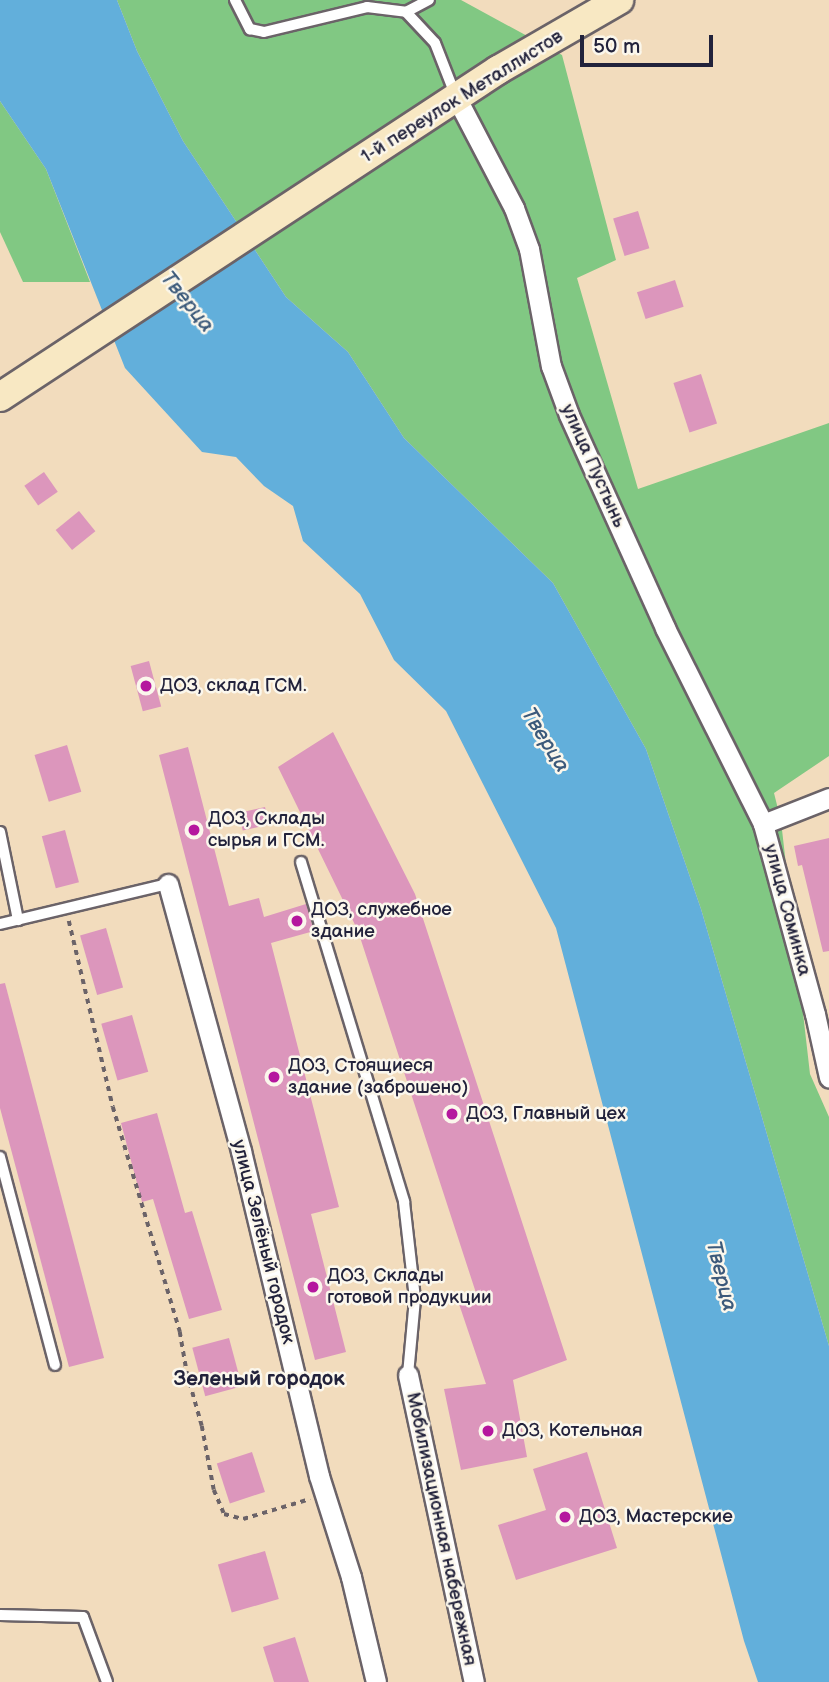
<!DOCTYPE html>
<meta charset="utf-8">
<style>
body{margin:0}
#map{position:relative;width:829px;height:1682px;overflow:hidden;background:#f2dcbd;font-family:"Balsamiq Sans",sans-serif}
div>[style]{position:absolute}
.green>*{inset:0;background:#81c883}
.water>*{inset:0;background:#62afdb}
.building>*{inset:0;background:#dc96bc;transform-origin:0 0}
.path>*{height:3.5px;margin-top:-1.75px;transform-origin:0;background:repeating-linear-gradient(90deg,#6b6368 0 5px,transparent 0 10px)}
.roads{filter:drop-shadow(2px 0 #6b6368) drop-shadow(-2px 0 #6b6368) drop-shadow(0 2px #6b6368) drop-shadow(0 -2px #6b6368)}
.lane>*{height:10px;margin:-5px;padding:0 5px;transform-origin:5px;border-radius:5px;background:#fff}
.street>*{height:19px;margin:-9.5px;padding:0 9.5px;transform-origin:9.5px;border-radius:9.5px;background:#fff}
.secondary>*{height:28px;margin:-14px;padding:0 14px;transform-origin:14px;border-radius:14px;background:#f8e8c3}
.dots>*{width:19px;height:19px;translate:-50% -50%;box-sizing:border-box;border:4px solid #fbf7ec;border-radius:50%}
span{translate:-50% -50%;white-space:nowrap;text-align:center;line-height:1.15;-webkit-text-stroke:5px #fbf7ec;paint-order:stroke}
.street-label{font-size:19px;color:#22223b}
.poi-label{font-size:19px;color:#22223b}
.left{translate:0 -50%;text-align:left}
.water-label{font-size:21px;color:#3c5a7b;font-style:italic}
.neighbourhood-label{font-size:21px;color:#22223b;font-weight:700}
.scale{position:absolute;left:580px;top:35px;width:133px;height:32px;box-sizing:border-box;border:4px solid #22223b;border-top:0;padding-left:9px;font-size:21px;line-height:24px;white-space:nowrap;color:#22223b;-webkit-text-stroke:5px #fbf7ec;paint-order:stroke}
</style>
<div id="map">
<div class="green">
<div style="clip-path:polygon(117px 0,461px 0,562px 55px,616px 260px,577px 278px,638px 489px,829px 423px,829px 756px,774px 793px,781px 821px,810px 1074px,829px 1117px,829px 1346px,701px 909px,646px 749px,553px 583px,404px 438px,348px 352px,286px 297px,183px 141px,137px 51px)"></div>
<div style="clip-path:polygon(0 101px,46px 169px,90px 282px,23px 282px,0 232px)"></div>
</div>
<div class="water">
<div style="clip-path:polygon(0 0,117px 0,137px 51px,183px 141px,286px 297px,348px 352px,404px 438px,553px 583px,646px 749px,701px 909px,829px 1346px,829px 1682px,758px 1682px,744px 1641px,556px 928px,446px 711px,394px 660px,360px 594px,303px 541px,293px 506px,264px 486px,236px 457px,202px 452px,125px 368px,46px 169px,0 101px)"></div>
</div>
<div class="building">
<div style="left:638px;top:211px;width:39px;height:26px;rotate:73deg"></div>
<div style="left:675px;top:280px;width:28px;height:40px;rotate:72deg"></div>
<div style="left:701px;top:374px;width:52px;height:29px;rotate:72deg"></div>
<div style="left:44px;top:472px;width:24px;height:24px;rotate:55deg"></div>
<div style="left:79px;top:511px;width:26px;height:30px;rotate:51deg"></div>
<div style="left:149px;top:661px;width:47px;height:19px;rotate:75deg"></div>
<div style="clip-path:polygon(333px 732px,415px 894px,567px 1360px,513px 1380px,527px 1457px,461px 1470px,444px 1389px,486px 1384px,459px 1304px,477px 1296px,358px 931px,278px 767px)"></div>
<div style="left:67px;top:745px;width:49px;height:34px;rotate:73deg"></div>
<div style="clip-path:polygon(188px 747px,229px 906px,259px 898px,264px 917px,306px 904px,314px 931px,271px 943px,339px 1207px,311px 1214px,346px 1352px,315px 1360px,159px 755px)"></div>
<div style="left:265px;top:807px;width:18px;height:27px;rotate:77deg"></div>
<div style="left:65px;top:830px;width:54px;height:24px;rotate:75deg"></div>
<div style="clip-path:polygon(829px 838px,829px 951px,823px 952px,802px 865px,798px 866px,794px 846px)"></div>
<div style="left:106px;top:928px;width:62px;height:27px;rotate:74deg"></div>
<div style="clip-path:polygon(5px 983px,104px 1358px,69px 1367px,0 1108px,0 984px)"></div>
<div style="left:132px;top:1015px;width:59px;height:32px;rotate:74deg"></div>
<div style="clip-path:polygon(157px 1113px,185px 1213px,192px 1211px,222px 1310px,189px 1319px,153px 1199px,142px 1202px,121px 1123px)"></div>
<div style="left:229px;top:1338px;width:50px;height:38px;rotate:75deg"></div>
<div style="left:252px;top:1452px;width:42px;height:37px;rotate:72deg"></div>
<div style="clip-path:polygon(587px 1452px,617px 1548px,516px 1580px,498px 1525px,546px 1510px,533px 1469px)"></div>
<div style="left:265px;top:1551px;width:50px;height:49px;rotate:74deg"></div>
<div style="clip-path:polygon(295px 1637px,309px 1682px,274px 1682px,263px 1647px)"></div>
</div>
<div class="path">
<div style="left:69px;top:921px;width:191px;rotate:76.7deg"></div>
<div style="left:113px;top:1107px;width:235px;rotate:73.4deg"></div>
<div style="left:180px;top:1332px;width:42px;rotate:80.3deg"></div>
<div style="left:187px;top:1373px;width:55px;rotate:74.2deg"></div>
<div style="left:202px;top:1426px;width:65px;rotate:79.4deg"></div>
<div style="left:214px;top:1490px;width:26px;rotate:67deg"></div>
<div style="left:224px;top:1514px;width:20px;rotate:15deg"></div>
<div style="left:243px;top:1519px;width:70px;rotate:-16.6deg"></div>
</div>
<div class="roads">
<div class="lane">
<div style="left:235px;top:0;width:33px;rotate:63deg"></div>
<div style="left:250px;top:29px;width:14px;rotate:12deg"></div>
<div style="left:264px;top:32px;width:106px;rotate:-13.6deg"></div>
<div style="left:367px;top:7px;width:39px;rotate:7deg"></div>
<div style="left:406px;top:12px;width:42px;rotate:46.9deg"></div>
<div style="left:435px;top:43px;width:58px;rotate:68.7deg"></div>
<div style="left:406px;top:12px;width:26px;rotate:-28deg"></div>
<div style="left:0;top:832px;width:90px;rotate:78.4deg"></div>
<div style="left:301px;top:862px;width:355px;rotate:73.1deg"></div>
<div style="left:404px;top:1202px;width:98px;rotate:83.5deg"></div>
<div style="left:415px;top:1299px;width:76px;rotate:95.3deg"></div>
<div style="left:0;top:924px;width:173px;rotate:-13.4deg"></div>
<div style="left:0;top:1157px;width:215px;rotate:75.2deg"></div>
<div style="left:0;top:1615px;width:83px;rotate:1.4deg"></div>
<div style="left:83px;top:1617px;width:69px;rotate:69.7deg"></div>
</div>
<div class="street">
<div style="left:456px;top:97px;width:125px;rotate:62.4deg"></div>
<div style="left:514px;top:208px;width:44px;rotate:69.9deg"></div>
<div style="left:529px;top:249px;width:119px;rotate:79.4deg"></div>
<div style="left:551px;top:366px;width:52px;rotate:69.8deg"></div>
<div style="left:569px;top:415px;width:234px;rotate:65.7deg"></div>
<div style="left:665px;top:628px;width:219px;rotate:63.4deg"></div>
<div style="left:763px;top:824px;width:197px;rotate:74.7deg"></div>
<div style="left:815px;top:1014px;width:65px;rotate:77.5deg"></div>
<div style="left:763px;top:824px;width:71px;rotate:-21.5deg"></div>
<div style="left:168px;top:884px;width:277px;rotate:74.7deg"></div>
<div style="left:241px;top:1151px;width:334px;rotate:76.5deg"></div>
<div style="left:319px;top:1476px;width:106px;rotate:72.4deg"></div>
<div style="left:351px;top:1577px;width:108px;rotate:76.6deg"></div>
<div style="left:408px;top:1375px;width:314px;rotate:77.9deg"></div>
</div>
<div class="secondary">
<div style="left:0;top:397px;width:596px;rotate:-33.29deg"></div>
<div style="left:498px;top:70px;width:140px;rotate:-30deg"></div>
</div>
</div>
<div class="dots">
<div style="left:146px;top:686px;background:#b5179e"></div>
<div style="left:194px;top:830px;background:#b5179e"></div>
<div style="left:297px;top:921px;background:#b5179e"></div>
<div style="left:274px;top:1077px;background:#b5179e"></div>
<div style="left:452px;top:1114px;background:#b5179e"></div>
<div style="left:313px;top:1287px;background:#b5179e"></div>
<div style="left:488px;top:1431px;background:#b5179e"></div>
<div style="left:565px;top:1517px;background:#b5179e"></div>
</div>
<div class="street-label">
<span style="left:462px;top:97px;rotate:-32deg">1-й переулок Металлистов</span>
<span style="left:593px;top:466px;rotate:66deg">улица Пустынь</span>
<span style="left:787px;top:910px;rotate:75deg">улица Соминка</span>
<span style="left:263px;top:1242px;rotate:76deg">улица Зелёный городок</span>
<span style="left:441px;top:1529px;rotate:78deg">Мобилизационная набережная</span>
</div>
<div class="poi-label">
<span class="left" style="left:160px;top:686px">ДОЗ, склад ГСМ.</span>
<span class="left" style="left:208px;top:830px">ДОЗ, Склады<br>сырья и ГСМ.</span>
<span class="left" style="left:311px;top:921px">ДОЗ, служебное<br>здание</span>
<span class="left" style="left:288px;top:1077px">ДОЗ, Стоящиеся<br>здание (заброшено)</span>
<span class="left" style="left:466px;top:1114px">ДОЗ, Главный цех</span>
<span class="left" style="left:327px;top:1287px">ДОЗ, Склады<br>готовой продукции</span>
<span class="left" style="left:502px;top:1431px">ДОЗ, Котельная</span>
<span class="left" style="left:579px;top:1517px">ДОЗ, Мастерские</span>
</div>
<div class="water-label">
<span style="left:187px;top:302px;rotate:51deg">Тверца</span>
<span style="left:545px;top:740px;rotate:58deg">Тверца</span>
<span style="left:721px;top:1276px;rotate:76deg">Тверца</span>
</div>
<div class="neighbourhood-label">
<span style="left:259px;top:1379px">Зеленый городок</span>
</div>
<div class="scale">50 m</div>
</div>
